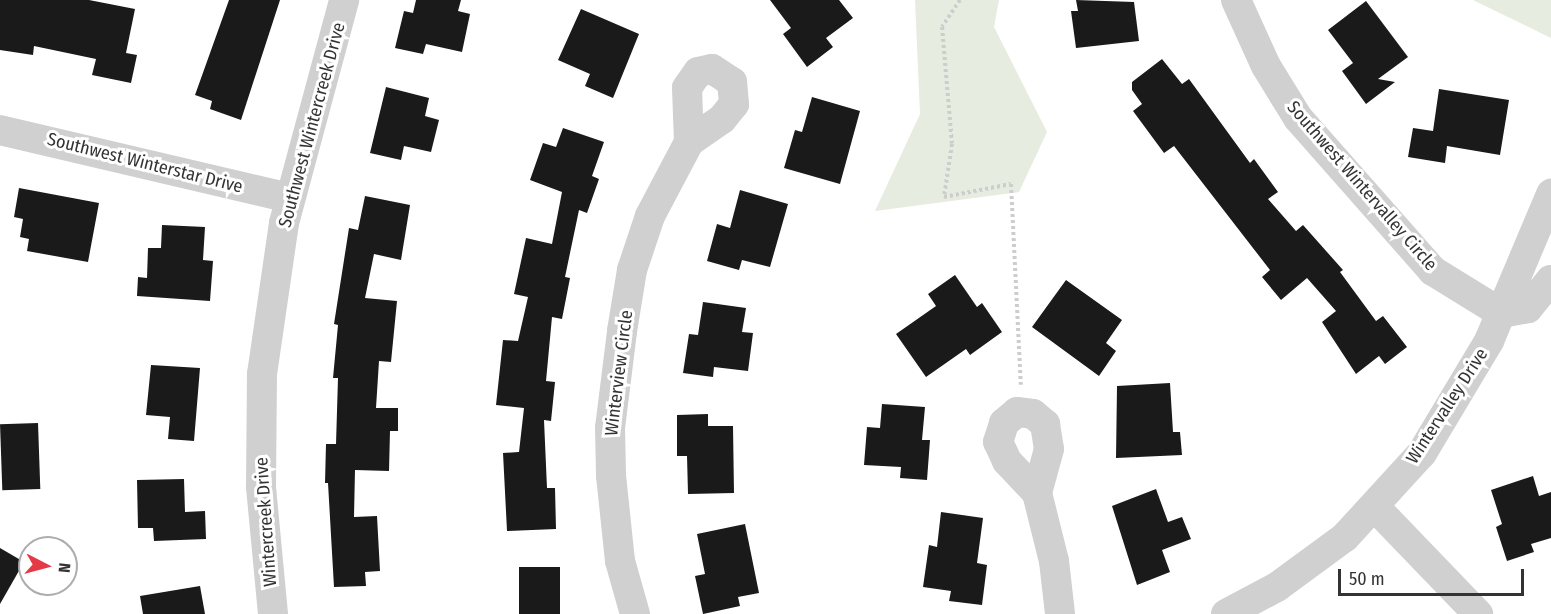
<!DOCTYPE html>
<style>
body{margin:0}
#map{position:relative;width:1551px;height:614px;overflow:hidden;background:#fff;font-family:"Fira Sans Condensed",sans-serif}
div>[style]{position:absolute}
.green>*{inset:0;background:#e6ecdf}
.building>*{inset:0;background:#1a1a1a;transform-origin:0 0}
.path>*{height:4px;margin-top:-2px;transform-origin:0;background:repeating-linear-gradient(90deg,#cdcdcd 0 3px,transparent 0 6px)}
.minor>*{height:30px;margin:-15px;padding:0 15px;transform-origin:15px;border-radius:15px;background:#d0d0d0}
span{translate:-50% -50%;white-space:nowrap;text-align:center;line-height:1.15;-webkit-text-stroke:6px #fff;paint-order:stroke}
.street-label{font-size:18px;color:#333}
.north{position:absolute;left:18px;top:536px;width:60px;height:60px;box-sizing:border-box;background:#fff;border:2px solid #adadad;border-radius:50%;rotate:96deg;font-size:16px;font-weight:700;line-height:24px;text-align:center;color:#333}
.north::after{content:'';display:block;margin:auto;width:21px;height:27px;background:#e63946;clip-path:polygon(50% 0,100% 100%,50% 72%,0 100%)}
.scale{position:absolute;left:1338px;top:569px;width:186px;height:27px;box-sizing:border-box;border:3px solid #333;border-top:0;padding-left:8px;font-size:18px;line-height:21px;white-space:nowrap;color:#333;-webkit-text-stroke:4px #fff;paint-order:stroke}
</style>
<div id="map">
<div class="green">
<div style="clip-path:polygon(915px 0,999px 0,994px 27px,1047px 132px,1019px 192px,875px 211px,920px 114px)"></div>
<div style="clip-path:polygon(1473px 0,1551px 0,1551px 38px)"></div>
</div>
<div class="building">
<div style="clip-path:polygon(0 0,89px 0,135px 9px,126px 53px,137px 55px,131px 83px,92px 75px,96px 59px,34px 46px,33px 55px,0 50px)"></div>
<div style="clip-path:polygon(229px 0,280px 0,241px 120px,210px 109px,212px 101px,195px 95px)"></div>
<div style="clip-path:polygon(416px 0,461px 0,458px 11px,470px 14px,462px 52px,426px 44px,423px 54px,395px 48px,404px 11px,413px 13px)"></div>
<div style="clip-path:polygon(770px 0,839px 0,853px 18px,826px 38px,833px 47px,807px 67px,783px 34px,791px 28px)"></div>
<div style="clip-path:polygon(1076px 0,1134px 2px,1139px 41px,1076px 48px,1071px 11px,1078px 11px)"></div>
<div style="clip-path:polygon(1366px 1px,1408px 57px,1378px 79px,1395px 82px,1366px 104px,1342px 71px,1353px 63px,1328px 30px)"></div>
<div style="clip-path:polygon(581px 9px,639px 34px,613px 98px,585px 86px,590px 74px,558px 60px)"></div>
<div style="clip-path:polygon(1162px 59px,1182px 84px,1189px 79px,1250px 163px,1254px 159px,1278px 192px,1268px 199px,1296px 231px,1303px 225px,1343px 270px,1340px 272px,1376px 321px,1383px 316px,1407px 347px,1385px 364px,1379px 356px,1356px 374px,1322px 322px,1336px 311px,1307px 278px,1281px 300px,1262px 277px,1270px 270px,1174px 146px,1164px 153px,1133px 111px,1142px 104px,1132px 90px,1132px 82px)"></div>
<div style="clip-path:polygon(386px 87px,429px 98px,425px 116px,439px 120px,431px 152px,404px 146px,401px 160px,370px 153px)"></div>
<div style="clip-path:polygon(1439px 89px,1509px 100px,1500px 155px,1447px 146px,1445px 163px,1408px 157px,1413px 128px,1433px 131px)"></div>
<div style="clip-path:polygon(812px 97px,860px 111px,840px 184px,784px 168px,795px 130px,802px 132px)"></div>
<div style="clip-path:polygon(563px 128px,604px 142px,592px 176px,599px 179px,587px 213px,579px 210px,565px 277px,570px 278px,562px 319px,552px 317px,546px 381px,555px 382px,551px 421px,544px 420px,547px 488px,555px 488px,556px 529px,507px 531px,503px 453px,519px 452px,524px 408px,496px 405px,503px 340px,518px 341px,528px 297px,514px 294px,526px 238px,552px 244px,562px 192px,530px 180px,543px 143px,556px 147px)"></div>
<div style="clip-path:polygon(19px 188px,99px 203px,88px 262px,27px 251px,29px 239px,20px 237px,23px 219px,14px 217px)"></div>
<div style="clip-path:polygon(740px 190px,788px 204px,770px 267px,742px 260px,739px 270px,707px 261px,717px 224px,730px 228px)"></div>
<div style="clip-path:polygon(365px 196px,410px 205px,401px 260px,374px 254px,365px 298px,397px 301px,391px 362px,379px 361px,376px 408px,398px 408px,398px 431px,390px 431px,389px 471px,355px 470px,354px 517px,377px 516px,380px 571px,365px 572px,366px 586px,334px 587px,328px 483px,325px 483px,326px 444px,336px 444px,338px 378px,333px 378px,338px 325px,334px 324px,349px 228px,358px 230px)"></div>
<div style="clip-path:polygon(162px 225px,205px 227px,203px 260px,213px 261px,210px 301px,137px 296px,138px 277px,147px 278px,148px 248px,161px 248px)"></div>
<div style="clip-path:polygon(955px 275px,977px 307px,982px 303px,1002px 332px,970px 355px,966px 349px,926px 377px,896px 334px,936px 306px,928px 294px)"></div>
<div style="clip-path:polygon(1066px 280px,1122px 320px,1106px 343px,1116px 351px,1099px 376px,1032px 327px)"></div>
<div style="clip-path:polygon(703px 302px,746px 308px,742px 332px,753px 333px,748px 371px,714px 367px,713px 377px,683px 373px,689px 334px,698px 335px)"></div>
<div style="clip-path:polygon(151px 365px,200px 368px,194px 441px,168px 439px,170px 417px,146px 415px)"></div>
<div style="clip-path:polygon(1170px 383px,1173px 432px,1180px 432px,1182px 455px,1116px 458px,1117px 386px)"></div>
<div style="clip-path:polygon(882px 404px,925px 407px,922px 440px,930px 440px,927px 480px,900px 478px,901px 467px,864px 465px,867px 427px,880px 428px)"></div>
<div style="clip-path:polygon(708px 414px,708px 426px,733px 426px,734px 493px,688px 494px,687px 456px,677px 456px,677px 415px)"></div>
<div style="left:38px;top:423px;width:66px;height:38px;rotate:88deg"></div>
<div style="clip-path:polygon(1533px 476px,1539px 496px,1551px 492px,1551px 538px,1531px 544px,1534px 552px,1507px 561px,1496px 527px,1502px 524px,1491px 490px)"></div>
<div style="clip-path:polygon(184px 479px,185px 512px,205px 511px,206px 539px,154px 541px,153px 528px,138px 528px,137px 480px)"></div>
<div style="clip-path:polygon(1156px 489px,1168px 522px,1182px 517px,1191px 539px,1162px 550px,1170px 572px,1137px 585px,1112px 506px)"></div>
<div style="clip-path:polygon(941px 512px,983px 518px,977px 563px,987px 565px,982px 605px,949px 601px,951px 591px,923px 587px,929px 545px,937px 547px)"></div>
<div style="clip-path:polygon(745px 524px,759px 593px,738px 597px,740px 606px,703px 614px,695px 576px,705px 574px,697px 534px)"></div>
<div style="clip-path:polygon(0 548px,24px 562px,0 604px)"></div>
<div style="left:519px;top:567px;width:41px;height:47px"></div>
<div style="clip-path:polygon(200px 586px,205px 614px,143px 614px,140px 596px)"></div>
</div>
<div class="path">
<div style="left:960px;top:0;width:32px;rotate:124deg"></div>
<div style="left:942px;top:27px;width:117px;rotate:85.1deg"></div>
<div style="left:952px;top:144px;width:54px;rotate:98.6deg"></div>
<div style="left:944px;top:197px;width:68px;rotate:-11deg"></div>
<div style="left:1011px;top:184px;width:201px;rotate:87.2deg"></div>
</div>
<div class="minor">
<div style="left:1236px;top:0;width:72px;rotate:65.6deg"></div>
<div style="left:1266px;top:66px;width:61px;rotate:58.4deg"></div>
<div style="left:1298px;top:118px;width:204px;rotate:48.6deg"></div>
<div style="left:1433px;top:271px;width:80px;rotate:31.7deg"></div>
<div style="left:1501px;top:313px;width:27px;rotate:-10deg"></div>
<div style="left:1528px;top:308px;width:36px;rotate:-51deg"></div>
<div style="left:0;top:130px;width:298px;rotate:13.2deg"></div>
<div style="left:1037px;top:493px;width:44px;rotate:-133.2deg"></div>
<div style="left:1007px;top:461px;width:21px;rotate:-115deg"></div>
<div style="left:998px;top:442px;width:20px;rotate:-72deg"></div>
<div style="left:1004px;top:423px;width:17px;rotate:-40deg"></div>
<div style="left:1017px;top:412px;width:16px;rotate:7deg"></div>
<div style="left:1033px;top:414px;width:16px;rotate:40deg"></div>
<div style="left:1045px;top:424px;width:25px;rotate:81deg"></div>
<div style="left:1049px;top:449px;width:46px;rotate:105.3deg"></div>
<div style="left:1037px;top:493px;width:70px;rotate:76deg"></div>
<div style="left:1054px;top:561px;width:53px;rotate:83.5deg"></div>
<div style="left:1375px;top:507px;width:149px;rotate:46.1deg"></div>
<div style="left:273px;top:614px;width:129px;rotate:-95.4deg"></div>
<div style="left:261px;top:486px;width:112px;rotate:-89.5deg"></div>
<div style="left:262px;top:374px;width:153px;rotate:-81.7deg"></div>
<div style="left:284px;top:223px;width:231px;rotate:-74.9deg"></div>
<div style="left:635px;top:614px;width:55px;rotate:-105.8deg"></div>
<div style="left:620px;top:561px;width:86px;rotate:-96deg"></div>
<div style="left:611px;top:475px;width:47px;rotate:-91.2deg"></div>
<div style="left:610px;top:428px;width:98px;rotate:-82.9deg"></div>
<div style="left:622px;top:331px;width:62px;rotate:-80.7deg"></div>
<div style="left:632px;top:270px;width:57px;rotate:-71.6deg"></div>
<div style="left:650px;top:216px;width:84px;rotate:-62.2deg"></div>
<div style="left:689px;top:142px;width:40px;rotate:-34.9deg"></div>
<div style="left:722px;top:119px;width:19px;rotate:-51deg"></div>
<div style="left:734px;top:104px;width:22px;rotate:-95deg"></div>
<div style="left:732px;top:82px;width:24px;rotate:-147deg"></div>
<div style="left:712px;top:69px;width:14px;rotate:168deg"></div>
<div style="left:698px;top:72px;width:19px;rotate:125deg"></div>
<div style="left:687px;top:88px;width:54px;rotate:87.9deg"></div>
<div style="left:1226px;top:614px;width:58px;rotate:-27.9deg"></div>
<div style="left:1277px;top:587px;width:84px;rotate:-36.3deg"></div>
<div style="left:1345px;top:537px;width:114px;rotate:-47.5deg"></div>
<div style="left:1422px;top:453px;width:131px;rotate:-59.1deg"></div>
<div style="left:1489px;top:341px;width:160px;rotate:-67.1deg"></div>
</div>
<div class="street-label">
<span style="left:312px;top:125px;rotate:-75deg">Southwest Wintercreek Drive</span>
<span style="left:145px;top:163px;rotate:14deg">Southwest Winterstar Drive</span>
<span style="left:1362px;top:186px;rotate:49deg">Southwest Wintervalley Circle</span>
<span style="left:619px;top:373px;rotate:-83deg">Winterview Circle</span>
<span style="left:1447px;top:406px;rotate:-57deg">Wintervalley Drive</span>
<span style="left:266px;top:522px;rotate:-94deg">Wintercreek Drive</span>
</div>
<div class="north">N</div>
<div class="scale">50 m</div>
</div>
